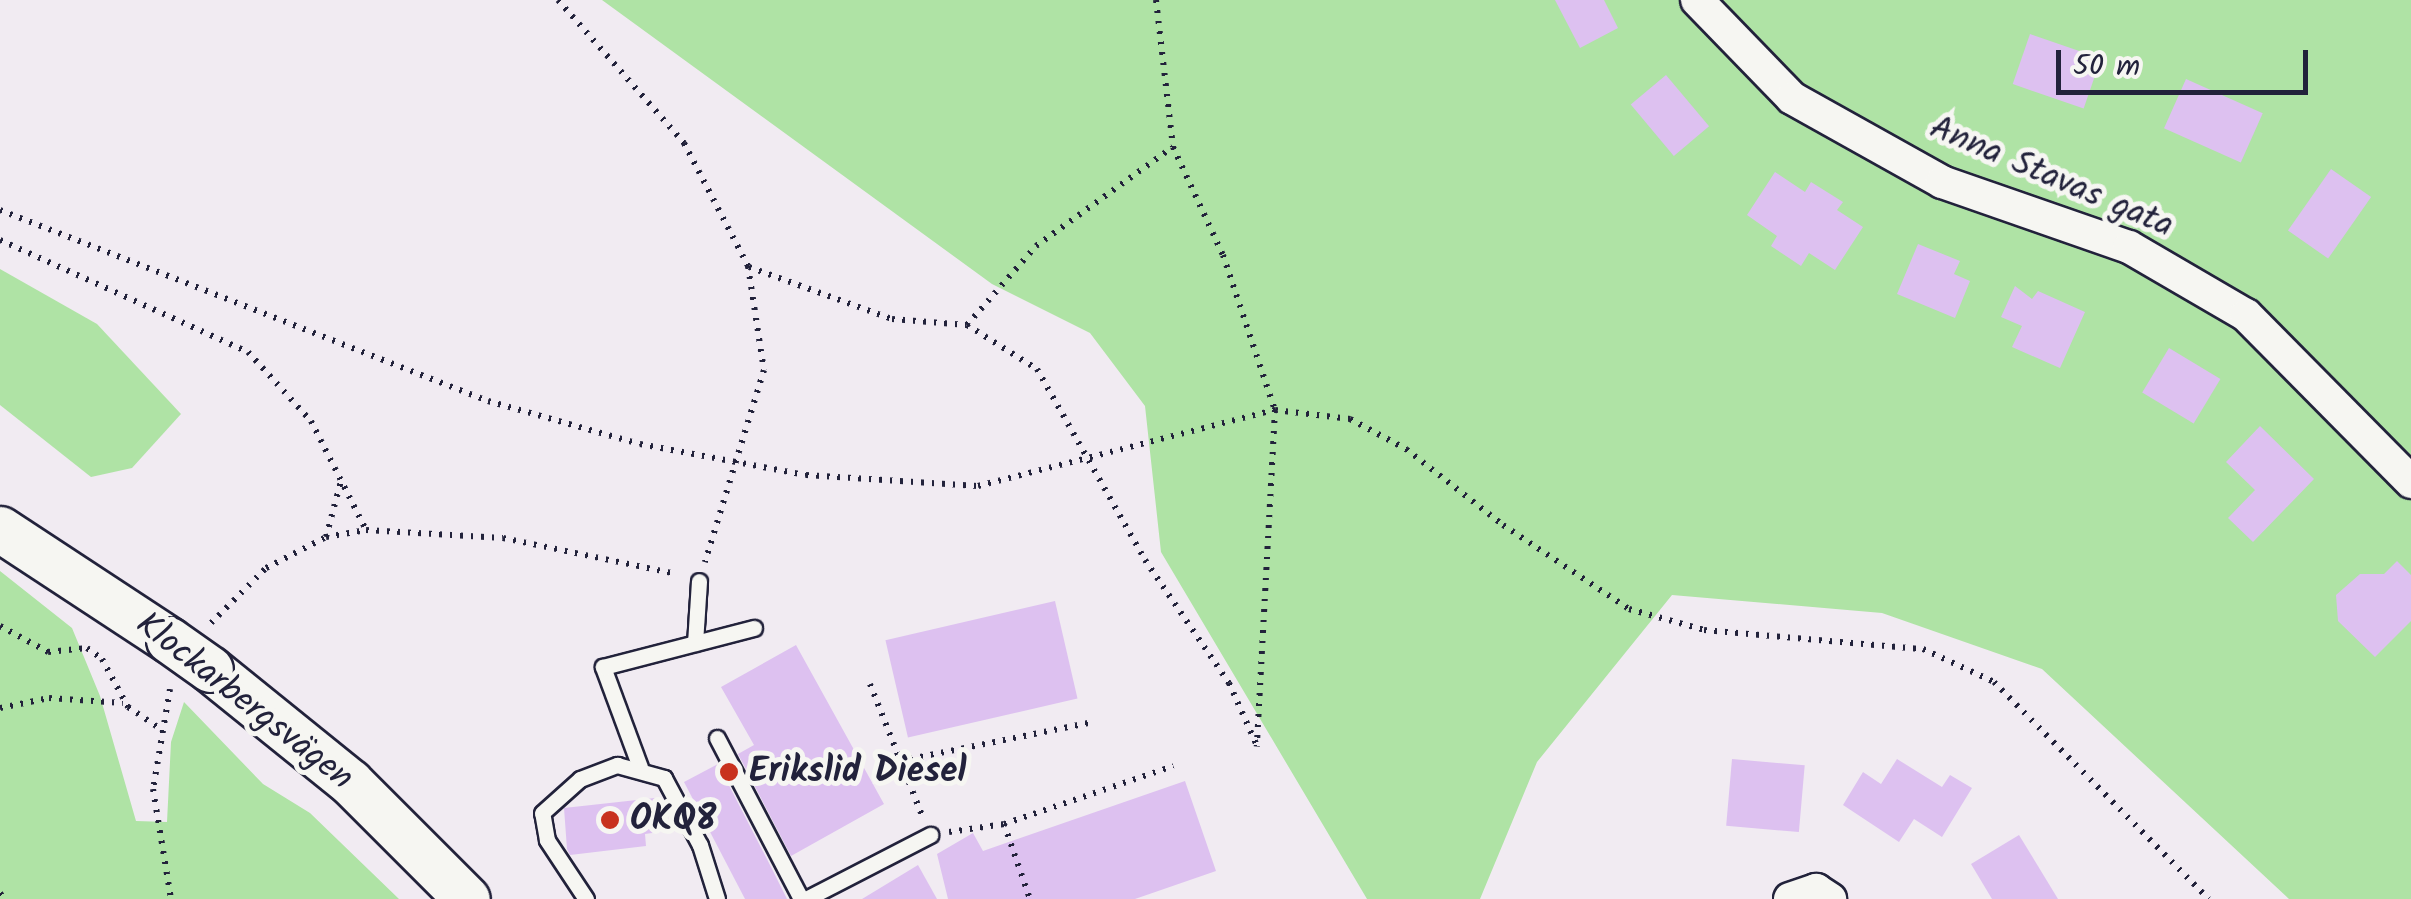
<!DOCTYPE html>
<meta charset="utf-8">
<style>
body{margin:0}
#map{position:relative;width:2411px;height:899px;overflow:hidden;background:#f1ebf2;font-family:Kalam,sans-serif}
div>[style]{position:absolute}
.green>*{inset:0;background:#afe3a5}
.building>*{inset:0;background:#ddc1f0;transform-origin:0 0}
.path>*{height:6px;margin-top:-3px;transform-origin:0;background:repeating-linear-gradient(90deg,#22223b 0 2.5px,transparent 0 10.5px)}
.roads{filter:drop-shadow(2px 0 #22223b) drop-shadow(-2px 0 #22223b) drop-shadow(0 2px #22223b) drop-shadow(0 -2px #22223b)}
.lane>*{height:15px;margin:-7.5px;padding:0 7.5px;transform-origin:7.5px;border-radius:7.5px;background:#f6f6f2}
.street>*{height:32px;margin:-16px;padding:0 16px;transform-origin:16px;border-radius:16px;background:#f6f6f2}
.secondary>*{height:45px;margin:-22.5px;padding:0 22.5px;transform-origin:22.5px;border-radius:22.5px;background:#f6f6f2}
.bridges{filter:drop-shadow(2px 0 #22223b) drop-shadow(-2px 0 #22223b) drop-shadow(0 2px #22223b) drop-shadow(0 -2px #22223b)}
.secondary-bridge>*{height:45px;margin:-22.5px;padding:0 22.5px;transform-origin:22.5px;border-radius:22.5px;background:#f6f6f2}
.dots>*{width:28px;height:28px;translate:-50% -50%;box-sizing:border-box;border:5px solid #f6f6f2;border-radius:50%}
span{translate:-50% -50%;white-space:nowrap;text-align:center;line-height:1.15;-webkit-text-stroke:10px #f6f6f2;paint-order:stroke}
.street-label{font-size:35px;color:#22223b}
.poi-label{font-size:35px;color:#22223b;font-weight:700}
.left{translate:0 -50%;text-align:left}
.scale{position:absolute;left:2056px;top:50px;width:252px;height:45px;box-sizing:border-box;border:5px solid #22223b;border-top:0;padding-left:12px;font-size:30px;line-height:35px;white-space:nowrap;color:#22223b;-webkit-text-stroke:8px #f6f6f2;paint-order:stroke}
</style>
<div id="map">
<div class="green">
<div style="clip-path:polygon(602px 0,2411px 0,2411px 899px,2289px 899px,2042px 669px,1882px 613px,1672px 595px,1537px 762px,1480px 899px,1367px 899px,1161px 552px,1145px 406px,1090px 333px,992px 284px)"></div>
<div style="clip-path:polygon(0 269px,97px 324px,181px 414px,132px 468px,91px 477px,0 405px)"></div>
<div style="clip-path:polygon(0 571px,72px 628px,100px 696px,136px 821px,167px 822px,171px 742px,184px 702px,263px 784px,310px 813px,399px 899px,0 899px)"></div>
</div>
<div class="building">
<div style="clip-path:polygon(1555px 0,1604px 0,1618px 28px,1580px 48px)"></div>
<div style="left:2030px;top:34px;width:75px;height:53px;rotate:19deg"></div>
<div style="left:1666px;top:75px;width:67px;height:46px;rotate:50deg"></div>
<div style="left:2186px;top:79px;width:84px;height:54px;rotate:24deg"></div>
<div style="left:2331px;top:169px;width:49px;height:75px;rotate:35deg"></div>
<div style="clip-path:polygon(1775px 172px,1805px 192px,1811px 182px,1843px 202px,1837px 210px,1863px 227px,1835px 270px,1809px 253px,1801px 266px,1771px 246px,1777px 236px,1747px 215px)"></div>
<div style="clip-path:polygon(1918px 244px,1960px 261px,1954px 274px,1970px 281px,1955px 318px,1897px 294px)"></div>
<div style="clip-path:polygon(2015px 286px,2032px 299px,2038px 291px,2085px 312px,2060px 368px,2012px 347px,2022px 326px,2001px 317px)"></div>
<div style="left:2169px;top:348px;width:60px;height:52px;rotate:31deg"></div>
<div style="clip-path:polygon(2260px 426px,2314px 479px,2253px 542px,2228px 518px,2255px 490px,2226px 462px)"></div>
<div style="clip-path:polygon(2397px 561px,2411px 575px,2411px 621px,2375px 657px,2338px 621px,2336px 595px,2360px 574px,2384px 574px)"></div>
<div style="left:1055px;top:601px;width:100px;height:174px;rotate:77deg"></div>
<div style="clip-path:polygon(796px 645px,884px 804px,791px 856px,738px 754px,754px 745px,721px 687px)"></div>
<div style="left:1732px;top:759px;width:73px;height:67px;rotate:5deg"></div>
<div style="clip-path:polygon(1897px 759px,1942px 787px,1950px 775px,1972px 788px,1942px 837px,1914px 819px,1899px 842px,1843px 805px,1863px 772px,1881px 784px)"></div>
<div style="clip-path:polygon(718px 764px,771px 867px,787px 899px,745px 899px,684px 782px)"></div>
<div style="clip-path:polygon(1185px 781px,1216px 871px,1135px 899px,948px 899px,937px 854px,973px 833px,983px 851px)"></div>
<div style="clip-path:polygon(655px 798px,659px 832px,645px 834px,646px 846px,570px 855px,567px 849px,564px 808px)"></div>
<div style="clip-path:polygon(2019px 835px,2058px 899px,1992px 899px,1971px 864px)"></div>
<div style="clip-path:polygon(918px 865px,937px 899px,862px 899px)"></div>
</div>
<div class="path">
<div style="left:558px;top:0;width:191px;rotate:48.6deg"></div>
<div style="left:684px;top:143px;width:139px;rotate:62.5deg"></div>
<div style="left:748px;top:266px;width:105px;rotate:81.3deg"></div>
<div style="left:764px;top:370px;width:201px;rotate:107.1deg"></div>
<div style="left:1156px;top:0;width:148px;rotate:83.4deg"></div>
<div style="left:1173px;top:147px;width:119px;rotate:65.2deg"></div>
<div style="left:1223px;top:255px;width:163px;rotate:71.5deg"></div>
<div style="left:1275px;top:410px;width:337px;rotate:93.1deg"></div>
<div style="left:0;top:210px;width:524px;rotate:21.38deg"></div>
<div style="left:488px;top:401px;width:158px;rotate:15.8deg"></div>
<div style="left:640px;top:444px;width:169px;rotate:10.6deg"></div>
<div style="left:806px;top:475px;width:172px;rotate:3.7deg"></div>
<div style="left:978px;top:486px;width:307px;rotate:-14.4deg"></div>
<div style="left:1275px;top:410px;width:76px;rotate:6.8deg"></div>
<div style="left:1350px;top:419px;width:64px;rotate:28.2deg"></div>
<div style="left:1406px;top:449px;width:123px;rotate:38.1deg"></div>
<div style="left:1503px;top:525px;width:151px;rotate:33.7deg"></div>
<div style="left:1629px;top:609px;width:78px;rotate:15.6deg"></div>
<div style="left:1704px;top:630px;width:220px;rotate:5deg"></div>
<div style="left:1923px;top:649px;width:78px;rotate:24.9deg"></div>
<div style="left:1994px;top:682px;width:305px;rotate:45.3deg"></div>
<div style="left:0;top:240px;width:272px;rotate:24.3deg"></div>
<div style="left:248px;top:352px;width:93px;rotate:47.6deg"></div>
<div style="left:311px;top:421px;width:122px;rotate:63.2deg"></div>
<div style="left:749px;top:267px;width:152px;rotate:20deg"></div>
<div style="left:892px;top:319px;width:75px;rotate:4.6deg"></div>
<div style="left:967px;top:325px;width:83px;rotate:32.2deg"></div>
<div style="left:1037px;top:369px;width:219px;rotate:60.5deg"></div>
<div style="left:1145px;top:560px;width:149px;rotate:55.7deg"></div>
<div style="left:1229px;top:683px;width:69px;rotate:66deg"></div>
<div style="left:967px;top:325px;width:105px;rotate:-48.9deg"></div>
<div style="left:1036px;top:246px;width:169px;rotate:-35.9deg"></div>
<div style="left:326px;top:537px;width:58px;rotate:-75deg"></div>
<div style="left:211px;top:623px;width:78px;rotate:-45deg"></div>
<div style="left:266px;top:568px;width:68px;rotate:-27.3deg"></div>
<div style="left:326px;top:537px;width:41px;rotate:-9.9deg"></div>
<div style="left:366px;top:530px;width:137px;rotate:3.3deg"></div>
<div style="left:503px;top:538px;width:178px;rotate:11.7deg"></div>
<div style="left:0;top:626px;width:55px;rotate:28.4deg"></div>
<div style="left:48px;top:652px;width:39px;rotate:-6deg"></div>
<div style="left:87px;top:648px;width:19px;rotate:36deg"></div>
<div style="left:102px;top:659px;width:55px;rotate:61.6deg"></div>
<div style="left:128px;top:707px;width:40px;rotate:34deg"></div>
<div style="left:870px;top:684px;width:144px;rotate:68.4deg"></div>
<div style="left:170px;top:689px;width:101px;rotate:99.6deg"></div>
<div style="left:153px;top:789px;width:111px;rotate:80.7deg"></div>
<div style="left:0;top:708px;width:50px;rotate:-11.5deg"></div>
<div style="left:49px;top:698px;width:74px;rotate:3.9deg"></div>
<div style="left:900px;top:761px;width:192px;rotate:-11.4deg"></div>
<div style="left:1004px;top:824px;width:79px;rotate:70.9deg"></div>
<div style="left:949px;top:832px;width:56px;rotate:-8.3deg"></div>
<div style="left:1004px;top:824px;width:179px;rotate:-18.9deg"></div>
<div style="left:0;top:893px;width:7px;rotate:56deg"></div>
</div>
<div class="roads">
<div class="lane">
<div style="left:695px;top:643px;width:62px;rotate:-86.3deg"></div>
<div style="left:717px;top:738px;width:182px;rotate:62.4deg"></div>
<div style="left:640px;top:767px;width:107px;rotate:-110.3deg"></div>
<div style="left:603px;top:667px;width:156px;rotate:-14.5deg"></div>
<div style="left:586px;top:899px;width:71px;rotate:-123.5deg"></div>
<div style="left:547px;top:840px;width:27px;rotate:-100deg"></div>
<div style="left:542px;top:813px;width:51px;rotate:-41.8deg"></div>
<div style="left:580px;top:779px;width:40px;rotate:-21deg"></div>
<div style="left:617px;top:765px;width:49px;rotate:15.5deg"></div>
<div style="left:664px;top:778px;width:76px;rotate:61.8deg"></div>
<div style="left:700px;top:845px;width:57px;rotate:72.5deg"></div>
<div style="left:806px;top:899px;width:140px;rotate:-27.3deg"></div>
</div>
<div class="street">
<div style="left:1697px;top:0;width:136px;rotate:45.9deg"></div>
<div style="left:1792px;top:98px;width:172px;rotate:29.2deg"></div>
<div style="left:1942px;top:182px;width:198px;rotate:19.2deg"></div>
<div style="left:2129px;top:247px;width:135px;rotate:30.2deg"></div>
<div style="left:2246px;top:315px;width:235px;rotate:45.3deg"></div>
<div style="left:1790px;top:899px;width:28px;rotate:-19deg"></div>
<div style="left:1816px;top:890px;width:17px;rotate:33deg"></div>
</div>
<div class="secondary">
<div style="left:0;top:529px;width:202px;rotate:33.3deg"></div>
<div style="left:210px;top:669px;width:180px;rotate:38.9deg"></div>
<div style="left:350px;top:782px;width:165px;rotate:45deg"></div>
</div>
</div>
<div class="bridges">
<div class="secondary-bridge">
<div style="left:169px;top:640px;width:50px;rotate:35.3deg"></div>
</div>
</div>
<div class="dots">
<div style="left:729px;top:772px;background:#c8321e"></div>
<div style="left:610px;top:820px;background:#c8321e"></div>
</div>
<div class="street-label">
<span style="left:2051px;top:178px;rotate:23deg">Anna Stavas gata</span>
<span style="left:244px;top:702px;rotate:38deg">Klockarbergsvägen</span>
</div>
<div class="poi-label">
<span class="left" style="left:749px;top:772px">Erikslid Diesel</span>
<span class="left" style="left:630px;top:820px">OKQ8</span>
</div>
<div class="scale">50 m</div>
</div>
